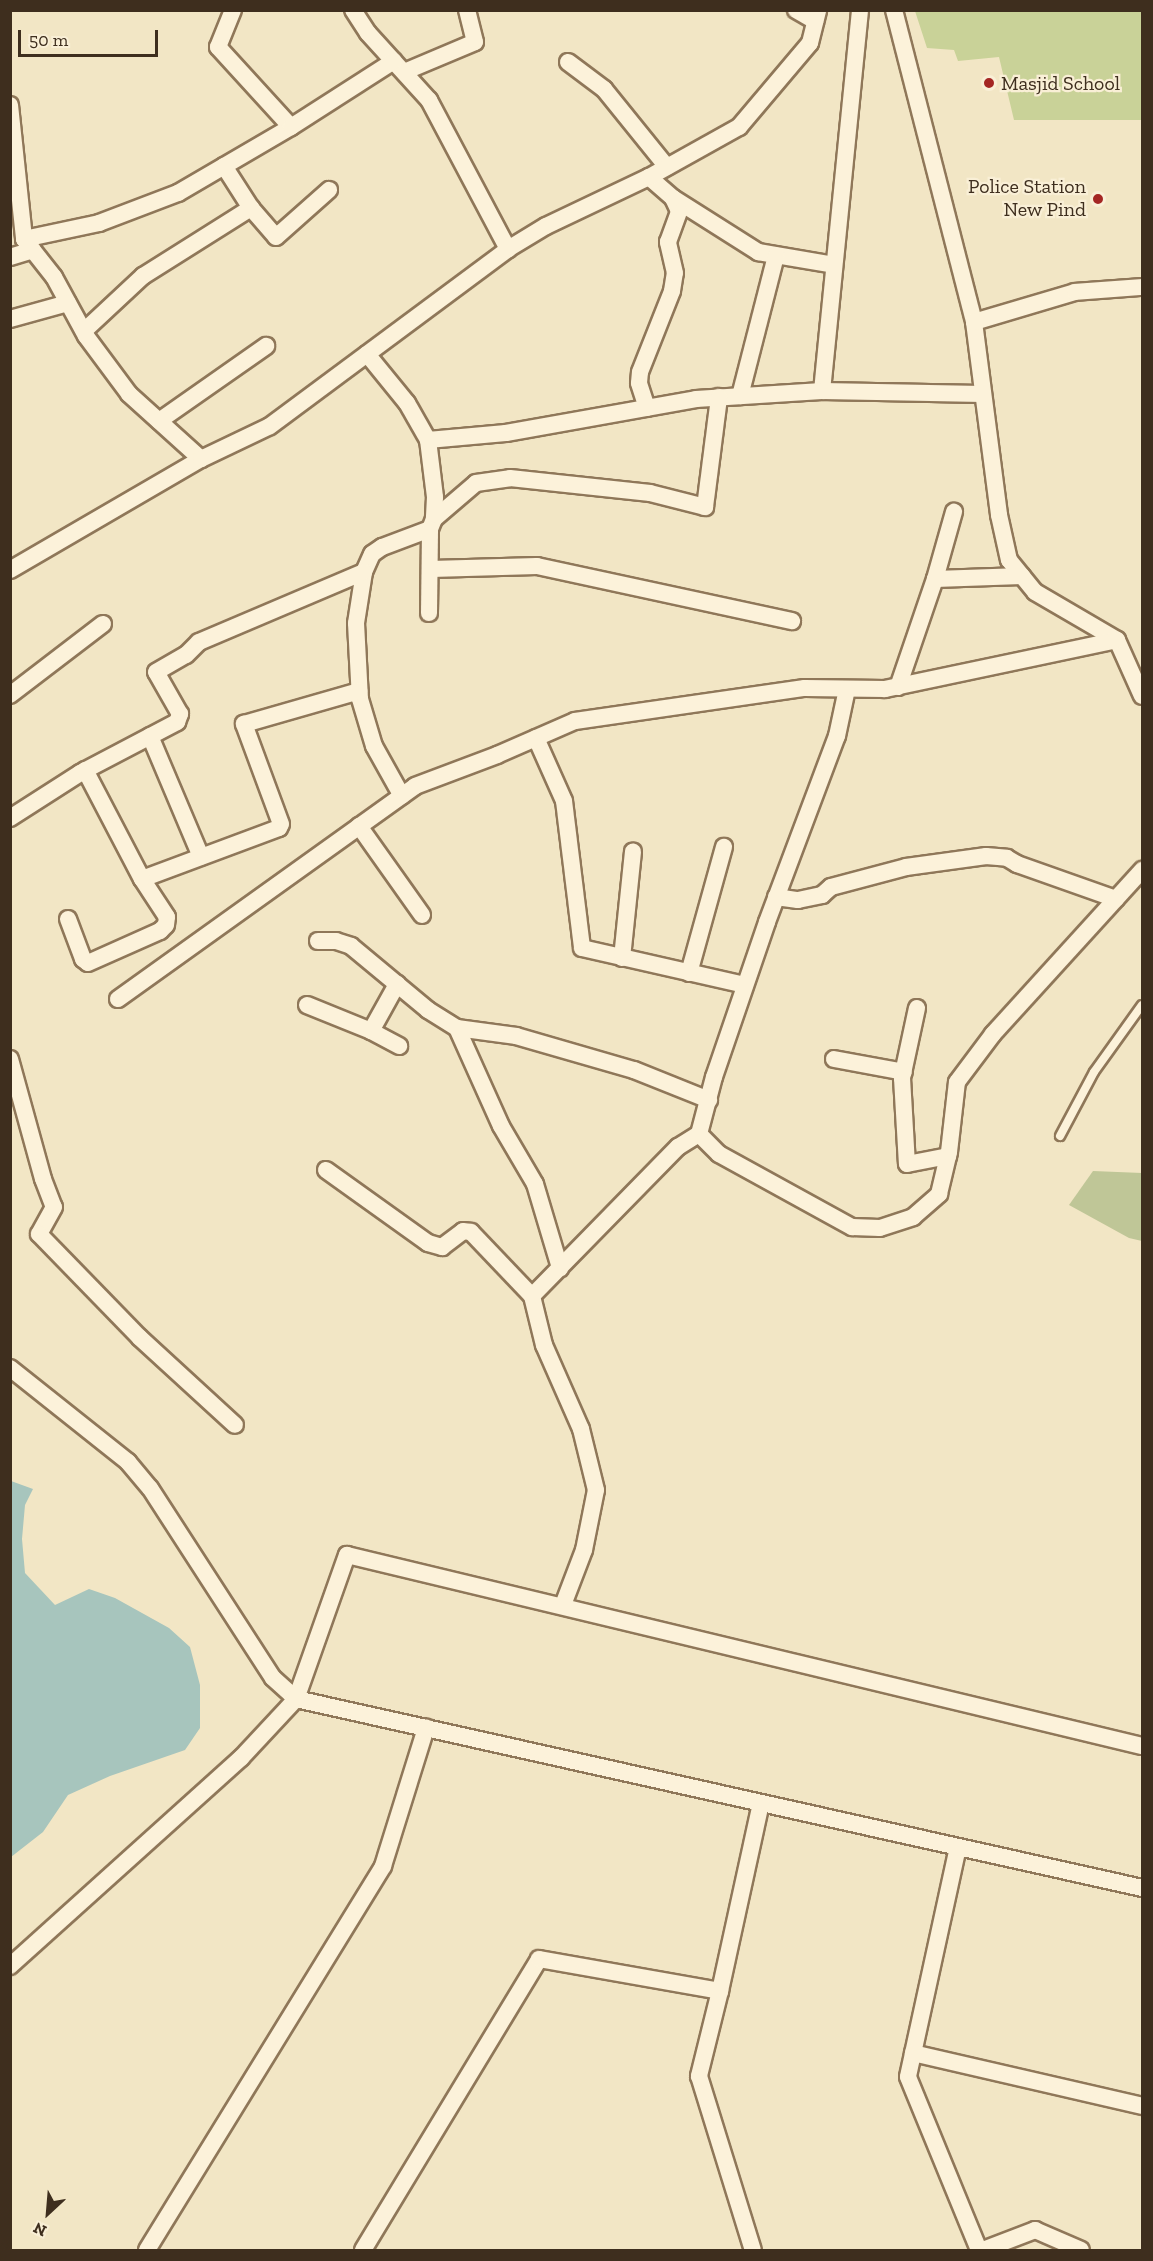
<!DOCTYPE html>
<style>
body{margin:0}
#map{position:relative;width:1153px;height:2261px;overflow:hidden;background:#f2e6c5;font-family:"Zilla Slab",serif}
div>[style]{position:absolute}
.green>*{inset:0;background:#c9d298}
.cemetery>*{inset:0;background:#bfc697}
.water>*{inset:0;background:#a7c5bd}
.roads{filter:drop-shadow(2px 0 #8f7759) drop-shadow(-2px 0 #8f7759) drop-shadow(0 2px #8f7759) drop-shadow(0 -2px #8f7759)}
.service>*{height:8px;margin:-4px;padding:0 4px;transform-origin:4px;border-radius:4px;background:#fcf2da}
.minor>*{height:16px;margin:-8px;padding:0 8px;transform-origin:8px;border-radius:8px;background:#fcf2da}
.dots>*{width:16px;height:16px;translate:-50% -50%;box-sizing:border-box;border:3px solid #f9efd6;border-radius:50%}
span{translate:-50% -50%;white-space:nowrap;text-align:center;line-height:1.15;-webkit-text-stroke:4.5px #f9efd6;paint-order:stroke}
.poi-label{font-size:20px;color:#3e2e1e}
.left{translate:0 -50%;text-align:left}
.right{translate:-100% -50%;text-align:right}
.frame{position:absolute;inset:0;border:12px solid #3e2e1e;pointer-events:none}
.north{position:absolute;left:18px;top:2183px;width:60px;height:60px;-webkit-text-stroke:4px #f9efd6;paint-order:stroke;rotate:206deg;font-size:16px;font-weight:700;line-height:24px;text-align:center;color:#3e2e1e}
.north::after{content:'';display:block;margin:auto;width:21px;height:27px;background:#3e2e1e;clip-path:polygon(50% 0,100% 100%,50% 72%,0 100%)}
.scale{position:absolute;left:18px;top:30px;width:140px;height:27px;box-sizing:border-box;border:3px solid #3e2e1e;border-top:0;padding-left:8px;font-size:18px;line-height:21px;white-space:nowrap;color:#3e2e1e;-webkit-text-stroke:4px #f9efd6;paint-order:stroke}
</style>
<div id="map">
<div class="green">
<div style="clip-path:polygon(915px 11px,1142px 11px,1142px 120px,1014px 120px,999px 57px,958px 61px,954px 50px,927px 48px)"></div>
</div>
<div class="cemetery">
<div style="clip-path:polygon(1093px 1171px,1142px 1173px,1142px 1241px,1129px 1238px,1069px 1205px)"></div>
</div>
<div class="water">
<div style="clip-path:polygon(11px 1481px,33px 1489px,25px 1505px,22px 1539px,25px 1573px,55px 1605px,89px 1589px,115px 1598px,169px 1628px,190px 1647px,200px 1685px,200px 1728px,185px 1750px,110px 1776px,68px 1795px,43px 1832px,11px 1857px)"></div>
</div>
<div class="roads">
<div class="service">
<div style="left:1060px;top:1136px;width:72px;rotate:-62deg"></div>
<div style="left:1094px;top:1072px;width:82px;rotate:-54.4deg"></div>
</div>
<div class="minor">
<div style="left:233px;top:10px;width:40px;rotate:112deg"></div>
<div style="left:218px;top:47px;width:108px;rotate:47.6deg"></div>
<div style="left:353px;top:10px;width:27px;rotate:57deg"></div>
<div style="left:368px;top:33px;width:91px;rotate:47.7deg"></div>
<div style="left:429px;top:100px;width:169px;rotate:62.1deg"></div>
<div style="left:796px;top:10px;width:22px;rotate:30deg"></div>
<div style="left:894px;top:10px;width:322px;rotate:75.6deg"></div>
<div style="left:974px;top:322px;width:195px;rotate:82.6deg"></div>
<div style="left:999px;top:515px;width:46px;rotate:77.5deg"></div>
<div style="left:1009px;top:560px;width:41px;rotate:50.9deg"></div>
<div style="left:1035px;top:592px;width:95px;rotate:30.3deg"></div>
<div style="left:1117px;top:640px;width:61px;rotate:65.9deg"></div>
<div style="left:568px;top:62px;width:45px;rotate:36.9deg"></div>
<div style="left:604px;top:89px;width:100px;rotate:51.1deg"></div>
<div style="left:404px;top:72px;width:77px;rotate:-22.9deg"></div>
<div style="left:475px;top:42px;width:33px;rotate:-104deg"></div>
<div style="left:10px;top:105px;width:135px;rotate:84deg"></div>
<div style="left:24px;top:239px;width:48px;rotate:51.7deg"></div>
<div style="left:54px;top:277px;width:67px;rotate:61.5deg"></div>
<div style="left:86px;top:336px;width:72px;rotate:53.4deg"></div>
<div style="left:129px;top:394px;width:97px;rotate:42.1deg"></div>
<div style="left:224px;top:166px;width:50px;rotate:57.3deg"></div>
<div style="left:251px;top:208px;width:38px;rotate:49deg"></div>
<div style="left:276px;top:237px;width:71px;rotate:-41.6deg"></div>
<div style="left:673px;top:198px;width:101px;rotate:32.4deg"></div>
<div style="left:758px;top:252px;width:77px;rotate:9.7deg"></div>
<div style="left:24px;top:239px;width:77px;rotate:-12deg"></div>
<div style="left:99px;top:223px;width:85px;rotate:-20.8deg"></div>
<div style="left:178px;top:193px;width:131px;rotate:-30.3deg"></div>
<div style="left:291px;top:127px;width:122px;rotate:-32.7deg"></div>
<div style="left:10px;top:257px;width:24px;rotate:-17deg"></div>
<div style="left:10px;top:319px;width:60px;rotate:-15.4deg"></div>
<div style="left:974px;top:322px;width:105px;rotate:-16.5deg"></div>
<div style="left:1075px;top:292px;width:67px;rotate:-4.3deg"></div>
<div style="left:84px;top:331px;width:81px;rotate:-43deg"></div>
<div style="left:143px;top:276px;width:128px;rotate:-32.2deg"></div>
<div style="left:367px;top:354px;width:63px;rotate:50.8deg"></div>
<div style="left:407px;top:403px;width:43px;rotate:60.4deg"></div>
<div style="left:428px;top:440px;width:57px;rotate:83deg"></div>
<div style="left:435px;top:497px;width:22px;rotate:93deg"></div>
<div style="left:434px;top:519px;width:11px;rotate:112deg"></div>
<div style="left:430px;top:529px;width:51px;rotate:159.4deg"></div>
<div style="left:382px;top:547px;width:12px;rotate:145deg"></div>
<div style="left:372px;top:554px;width:20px;rotate:114deg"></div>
<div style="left:364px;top:572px;width:52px;rotate:98.9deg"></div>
<div style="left:356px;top:623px;width:76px;rotate:87deg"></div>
<div style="left:360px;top:699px;width:49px;rotate:73.4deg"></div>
<div style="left:374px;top:746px;width:57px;rotate:60.8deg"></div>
<div style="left:822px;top:391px;width:383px;rotate:-84.3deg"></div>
<div style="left:740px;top:396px;width:145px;rotate:-75.6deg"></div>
<div style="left:647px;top:408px;width:26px;rotate:-108deg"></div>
<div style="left:639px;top:383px;width:11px;rotate:-85deg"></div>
<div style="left:640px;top:372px;width:87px;rotate:-68.4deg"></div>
<div style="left:672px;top:291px;width:18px;rotate:-81deg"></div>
<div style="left:675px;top:273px;width:32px;rotate:-103deg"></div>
<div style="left:668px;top:242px;width:33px;rotate:-70deg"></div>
<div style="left:679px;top:211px;width:14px;rotate:-115deg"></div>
<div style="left:673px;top:198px;width:32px;rotate:-139deg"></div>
<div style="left:159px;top:421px;width:131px;rotate:-35deg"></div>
<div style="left:428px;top:440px;width:78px;rotate:-5.1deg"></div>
<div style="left:506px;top:433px;width:193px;rotate:-10.1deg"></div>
<div style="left:696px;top:399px;width:126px;rotate:-3.6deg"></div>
<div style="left:822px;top:391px;width:161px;rotate:1.1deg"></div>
<div style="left:434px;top:519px;width:55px;rotate:-40.6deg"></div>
<div style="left:476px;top:483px;width:34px;rotate:-8deg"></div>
<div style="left:510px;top:478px;width:141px;rotate:6.1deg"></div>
<div style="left:650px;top:493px;width:57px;rotate:14.3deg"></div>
<div style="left:705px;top:507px;width:111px;rotate:-82.7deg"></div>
<div style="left:431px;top:569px;width:106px;rotate:-1.6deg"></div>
<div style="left:537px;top:566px;width:261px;rotate:12.2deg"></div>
<div style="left:10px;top:570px;width:221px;rotate:-30.2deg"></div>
<div style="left:201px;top:459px;width:76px;rotate:-25.6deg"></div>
<div style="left:270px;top:426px;width:297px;rotate:-36.6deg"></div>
<div style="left:508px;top:249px;width:44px;rotate:-31.2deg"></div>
<div style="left:546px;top:226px;width:114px;rotate:-25.4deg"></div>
<div style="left:649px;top:177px;width:103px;rotate:-29.1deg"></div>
<div style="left:739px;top:127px;width:110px;rotate:-49.8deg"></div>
<div style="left:810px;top:43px;width:34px;rotate:-76deg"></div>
<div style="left:935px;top:579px;width:87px;rotate:-2deg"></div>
<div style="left:429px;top:613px;width:84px;rotate:-89.3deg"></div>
<div style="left:898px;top:687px;width:114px;rotate:-71.1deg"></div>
<div style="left:935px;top:579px;width:70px;rotate:-74.2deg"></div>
<div style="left:10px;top:695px;width:117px;rotate:-37.4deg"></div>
<div style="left:150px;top:736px;width:131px;rotate:67.1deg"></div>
<div style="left:536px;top:738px;width:69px;rotate:66deg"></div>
<div style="left:564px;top:801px;width:148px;rotate:83deg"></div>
<div style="left:582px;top:948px;width:167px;rotate:12.8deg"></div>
<div style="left:10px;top:818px;width:83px;rotate:-32.7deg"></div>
<div style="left:80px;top:773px;width:110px;rotate:-27.7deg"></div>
<div style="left:177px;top:722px;width:9px;rotate:-69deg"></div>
<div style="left:180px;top:714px;width:48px;rotate:-119.7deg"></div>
<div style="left:156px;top:672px;width:34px;rotate:-30deg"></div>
<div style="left:186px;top:655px;width:18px;rotate:-45deg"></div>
<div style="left:199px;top:642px;width:179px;rotate:-23deg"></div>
<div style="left:359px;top:826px;width:109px;rotate:54.7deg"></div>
<div style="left:142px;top:879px;width:146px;rotate:-20.4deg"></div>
<div style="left:279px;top:828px;width:4px;rotate:-63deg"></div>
<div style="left:281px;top:824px;width:107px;rotate:-110.3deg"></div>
<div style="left:244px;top:724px;width:120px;rotate:-16deg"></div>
<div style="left:776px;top:897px;width:22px;rotate:8deg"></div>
<div style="left:798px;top:900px;width:25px;rotate:-12deg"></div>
<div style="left:822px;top:895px;width:12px;rotate:-42deg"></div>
<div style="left:831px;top:887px;width:78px;rotate:-14.9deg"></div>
<div style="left:906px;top:867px;width:81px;rotate:-7.8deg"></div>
<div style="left:986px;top:856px;width:21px;rotate:5deg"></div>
<div style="left:1007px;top:858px;width:12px;rotate:31deg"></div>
<div style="left:1017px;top:864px;width:105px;rotate:19.5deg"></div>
<div style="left:68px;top:919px;width:43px;rotate:69.4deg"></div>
<div style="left:83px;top:959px;width:6px;rotate:39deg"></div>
<div style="left:88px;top:963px;width:79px;rotate:-24deg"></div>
<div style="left:160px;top:931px;width:8px;rotate:-45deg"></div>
<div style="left:166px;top:925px;width:8px;rotate:-83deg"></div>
<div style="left:167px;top:917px;width:45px;rotate:-123.3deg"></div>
<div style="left:142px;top:879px;width:123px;rotate:-117.6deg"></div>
<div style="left:318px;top:941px;width:18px"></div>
<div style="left:336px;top:941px;width:16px;rotate:18deg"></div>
<div style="left:351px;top:946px;width:100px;rotate:39.7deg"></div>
<div style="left:428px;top:1010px;width:34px;rotate:32deg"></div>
<div style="left:457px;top:1028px;width:60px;rotate:7.7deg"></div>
<div style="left:516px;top:1036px;width:123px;rotate:16.1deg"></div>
<div style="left:634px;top:1070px;width:81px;rotate:21.8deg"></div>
<div style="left:622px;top:958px;width:107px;rotate:-84.1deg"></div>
<div style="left:689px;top:973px;width:131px;rotate:-74.5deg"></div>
<div style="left:118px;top:999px;width:365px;rotate:-35.6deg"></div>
<div style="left:415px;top:786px;width:88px;rotate:-20.7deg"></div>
<div style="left:497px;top:755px;width:85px;rotate:-23.6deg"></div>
<div style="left:575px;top:721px;width:232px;rotate:-8.2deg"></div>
<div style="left:805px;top:688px;width:80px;rotate:0.7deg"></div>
<div style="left:885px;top:689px;width:237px;rotate:-11.9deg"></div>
<div style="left:307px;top:1005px;width:69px;rotate:22.1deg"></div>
<div style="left:371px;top:1031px;width:32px;rotate:28deg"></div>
<div style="left:917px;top:1008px;width:72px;rotate:102.1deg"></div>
<div style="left:902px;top:1078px;width:86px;rotate:86.7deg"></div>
<div style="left:907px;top:1164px;width:42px;rotate:-11deg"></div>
<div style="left:457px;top:1028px;width:107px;rotate:65.8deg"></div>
<div style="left:501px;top:1126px;width:67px;rotate:59.6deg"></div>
<div style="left:535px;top:1184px;width:88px;rotate:73.4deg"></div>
<div style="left:371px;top:1031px;width:54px;rotate:-61deg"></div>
<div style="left:10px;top:1059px;width:124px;rotate:74.6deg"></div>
<div style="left:43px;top:1179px;width:30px;rotate:69deg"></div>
<div style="left:54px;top:1207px;width:31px;rotate:119deg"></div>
<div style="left:39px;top:1234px;width:144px;rotate:45.8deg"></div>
<div style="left:139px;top:1337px;width:130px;rotate:42.5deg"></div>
<div style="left:834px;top:1059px;width:71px;rotate:10.5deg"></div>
<div style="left:699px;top:1134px;width:28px;rotate:45deg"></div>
<div style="left:719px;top:1154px;width:152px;rotate:28.8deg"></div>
<div style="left:852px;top:1227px;width:28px;rotate:2deg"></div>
<div style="left:880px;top:1228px;width:35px;rotate:-18deg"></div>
<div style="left:913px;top:1217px;width:35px;rotate:-41deg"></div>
<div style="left:939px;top:1194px;width:43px;rotate:-76.6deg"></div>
<div style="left:949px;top:1152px;width:70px;rotate:-83.5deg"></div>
<div style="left:957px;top:1082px;width:60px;rotate:-53.1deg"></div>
<div style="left:993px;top:1034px;width:222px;rotate:-47.7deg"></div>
<div style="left:326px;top:1170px;width:125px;rotate:35.6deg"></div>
<div style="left:428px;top:1243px;width:15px;rotate:16deg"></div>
<div style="left:442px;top:1247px;width:26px;rotate:-37deg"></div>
<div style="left:463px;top:1231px;width:8px;rotate:7deg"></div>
<div style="left:471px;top:1232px;width:88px;rotate:46.4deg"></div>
<div style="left:10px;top:1368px;width:151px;rotate:38.5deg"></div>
<div style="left:128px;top:1462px;width:34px;rotate:50deg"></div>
<div style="left:150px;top:1488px;width:226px;rotate:57.1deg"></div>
<div style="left:273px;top:1678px;width:31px;rotate:42deg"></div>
<div style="left:296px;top:1699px;width:867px;rotate:12.59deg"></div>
<div style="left:563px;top:1605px;width:59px;rotate:-69.1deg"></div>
<div style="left:584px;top:1550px;width:61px;rotate:-78.7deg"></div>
<div style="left:596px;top:1490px;width:63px;rotate:-103.8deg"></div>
<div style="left:581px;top:1429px;width:92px;rotate:-113.8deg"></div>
<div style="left:544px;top:1345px;width:50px;rotate:-103.8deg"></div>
<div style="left:532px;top:1296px;width:209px;rotate:-45.6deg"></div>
<div style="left:678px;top:1147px;width:25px;rotate:-32deg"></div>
<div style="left:699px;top:1134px;width:59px;rotate:-75.3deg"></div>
<div style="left:714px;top:1077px;width:164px;rotate:-71.1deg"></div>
<div style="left:767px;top:922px;width:199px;rotate:-69.4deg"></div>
<div style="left:837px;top:736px;width:48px;rotate:-78deg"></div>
<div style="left:958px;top:1847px;width:235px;rotate:102.3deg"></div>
<div style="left:908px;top:2077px;width:187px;rotate:67.7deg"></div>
<div style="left:10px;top:1966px;width:311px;rotate:-42deg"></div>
<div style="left:241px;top:1758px;width:81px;rotate:-47deg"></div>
<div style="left:296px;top:1699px;width:153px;rotate:-70.5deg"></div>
<div style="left:347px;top:1555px;width:818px;rotate:13.51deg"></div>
<div style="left:720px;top:1991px;width:192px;rotate:-77.7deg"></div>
<div style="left:913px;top:2053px;width:235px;rotate:13deg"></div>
<div style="left:147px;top:2250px;width:451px;rotate:-58.4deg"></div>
<div style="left:383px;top:1866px;width:145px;rotate:-72.7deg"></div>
<div style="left:363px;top:2250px;width:340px;rotate:-58.8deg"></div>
<div style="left:539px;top:1959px;width:184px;rotate:10deg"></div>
<div style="left:720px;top:1991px;width:88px;rotate:103.9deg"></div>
<div style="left:699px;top:2076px;width:182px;rotate:72.8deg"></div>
<div style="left:983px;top:2250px;width:56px;rotate:-21deg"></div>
<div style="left:1035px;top:2230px;width:50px;rotate:23.5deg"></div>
</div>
</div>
<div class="dots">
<div style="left:989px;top:83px;background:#a42623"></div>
<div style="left:1098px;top:199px;background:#a42623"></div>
</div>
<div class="poi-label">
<span class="left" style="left:1001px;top:83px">Masjid School</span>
<span class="right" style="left:1086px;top:198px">Police Station<br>New Pind</span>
</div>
<div class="frame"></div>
<div class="north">N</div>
<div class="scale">50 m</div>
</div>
